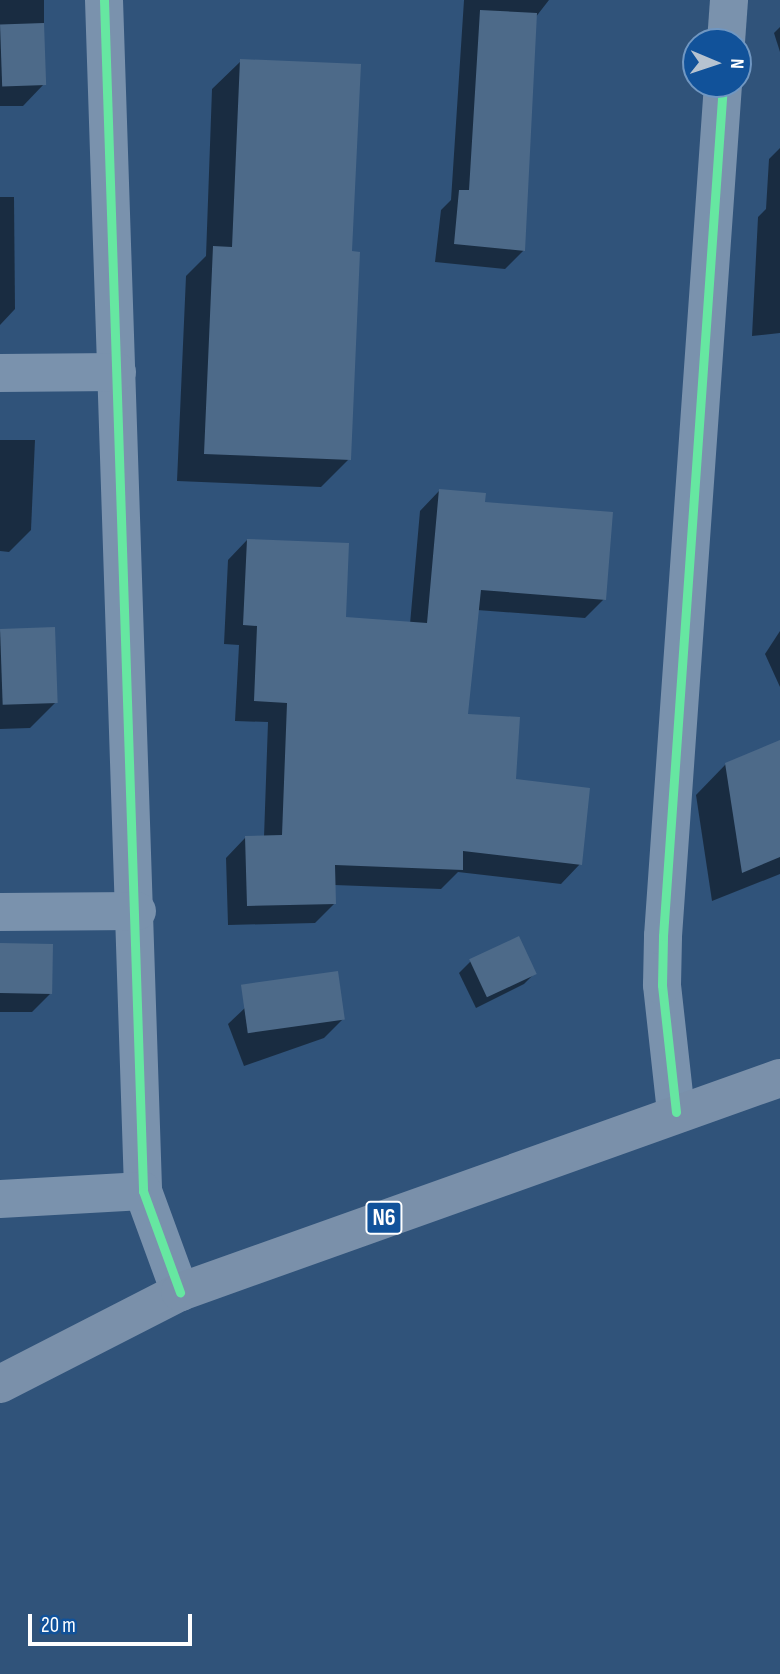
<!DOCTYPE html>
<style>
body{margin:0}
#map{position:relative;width:780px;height:1674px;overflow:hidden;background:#30537a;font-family:"Sofia Sans Condensed",sans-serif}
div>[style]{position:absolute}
.shadow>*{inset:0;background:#0007}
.building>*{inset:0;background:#4d6a89;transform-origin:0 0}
.minor>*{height:38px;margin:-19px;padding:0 19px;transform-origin:19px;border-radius:19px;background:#7a92ad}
.trunk>*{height:38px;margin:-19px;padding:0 19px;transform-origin:19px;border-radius:19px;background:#7a90aa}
.cycleway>*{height:9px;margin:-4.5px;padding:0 4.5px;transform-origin:4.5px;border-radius:4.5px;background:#66e7a1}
span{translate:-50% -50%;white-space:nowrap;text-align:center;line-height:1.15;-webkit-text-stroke:5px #11529a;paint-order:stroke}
.shield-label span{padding:2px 5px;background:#11529a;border:2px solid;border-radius:5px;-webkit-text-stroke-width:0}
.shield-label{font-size:23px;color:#fff;font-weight:700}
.north{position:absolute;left:682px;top:28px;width:70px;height:70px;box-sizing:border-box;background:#11529a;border:2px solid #7097c2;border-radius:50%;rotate:92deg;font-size:19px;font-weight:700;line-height:28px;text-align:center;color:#fff}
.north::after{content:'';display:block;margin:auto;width:24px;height:32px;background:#b7c3d0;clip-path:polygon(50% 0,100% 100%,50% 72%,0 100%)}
.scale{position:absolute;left:28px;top:1614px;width:164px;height:32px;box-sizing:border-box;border:4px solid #fff;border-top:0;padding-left:9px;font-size:21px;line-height:24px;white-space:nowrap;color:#fff;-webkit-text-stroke:5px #11529a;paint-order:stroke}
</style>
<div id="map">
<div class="shadow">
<div style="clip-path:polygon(0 0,44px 0,44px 84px,23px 106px,0 106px)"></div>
<div style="clip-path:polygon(464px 0,549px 0,535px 18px,524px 250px,505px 269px,435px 262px,441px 210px,451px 200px)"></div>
<div style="clip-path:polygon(780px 27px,780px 52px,774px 33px)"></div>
<div style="clip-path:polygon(241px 61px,350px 253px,349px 459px,321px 487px,177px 481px,186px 276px,206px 256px,212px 89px)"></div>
<div style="clip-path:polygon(780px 148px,780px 333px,752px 336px,758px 217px,766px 209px,769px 159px)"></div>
<div style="clip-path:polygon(0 197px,14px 197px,15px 309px,0 325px)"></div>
<div style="clip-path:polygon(0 440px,35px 440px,31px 530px,9px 552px,0 551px)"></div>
<div style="clip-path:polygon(439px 491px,483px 503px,604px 599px,585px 618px,477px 610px,466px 716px,580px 864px,561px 884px,458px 872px,441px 889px,334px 885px,334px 904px,315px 923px,228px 925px,226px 858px,245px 838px,264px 837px,268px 722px,235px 721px,239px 645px,224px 644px,228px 560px,247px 540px,344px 618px,410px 624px,420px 511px)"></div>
<div style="clip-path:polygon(0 631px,55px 703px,30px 728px,0 729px)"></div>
<div style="clip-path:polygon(780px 631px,780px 687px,765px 654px)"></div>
<div style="clip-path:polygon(780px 742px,780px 874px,712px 901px,696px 795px,726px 764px)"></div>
<div style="clip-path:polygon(0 945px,52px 992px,32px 1012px,0 1012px)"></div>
<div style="clip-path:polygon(471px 961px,535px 973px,524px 984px,476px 1008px,459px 973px)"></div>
<div style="clip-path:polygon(247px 1006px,343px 1019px,324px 1038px,244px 1066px,228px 1024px)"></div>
</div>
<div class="building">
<div style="clip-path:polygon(480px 10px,537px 13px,525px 251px,454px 244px,459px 190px,469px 190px)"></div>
<div style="left:44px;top:23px;width:62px;height:44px;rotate:88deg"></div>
<div style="clip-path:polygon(240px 59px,361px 64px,352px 251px,360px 252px,351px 460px,204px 454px,213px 246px,232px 247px)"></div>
<div style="clip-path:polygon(439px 489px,486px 493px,485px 502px,613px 512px,606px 600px,481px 590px,468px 714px,520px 717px,516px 779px,590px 788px,582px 865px,463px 851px,463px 870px,335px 865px,336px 904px,247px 906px,245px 836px,282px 835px,287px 703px,254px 701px,257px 626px,243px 625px,247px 539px,349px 543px,346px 617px,427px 623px)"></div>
<div style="left:55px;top:627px;width:76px;height:55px;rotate:88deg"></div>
<div style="clip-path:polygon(780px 740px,780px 857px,742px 873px,725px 763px)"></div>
<div style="left:519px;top:936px;width:42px;height:55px;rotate:65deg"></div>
<div style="left:0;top:943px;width:53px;height:50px;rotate:1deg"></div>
<div style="left:338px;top:971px;width:49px;height:98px;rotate:82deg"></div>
</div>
<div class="minor">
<div style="left:104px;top:0;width:1192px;rotate:88.12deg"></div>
<div style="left:143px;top:1191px;width:108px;rotate:69.9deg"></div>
<div style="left:726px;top:42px;width:42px;rotate:-85.9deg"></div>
<div style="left:0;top:373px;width:117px;rotate:-0.5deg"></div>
<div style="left:0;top:912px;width:137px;rotate:-0.4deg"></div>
<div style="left:676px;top:1112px;width:128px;rotate:-96.3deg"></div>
<div style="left:662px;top:985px;width:49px;rotate:-88.8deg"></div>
<div style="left:663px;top:936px;width:854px;rotate:-85.97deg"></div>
<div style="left:0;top:1199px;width:143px;rotate:-3.2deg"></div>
</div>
<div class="trunk">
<div style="left:0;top:1384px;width:202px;rotate:-27.1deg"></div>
<div style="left:180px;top:1292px;width:637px;rotate:-19.63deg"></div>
</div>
<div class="cycleway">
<div style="left:104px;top:0;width:1192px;rotate:88.12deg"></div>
<div style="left:143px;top:1191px;width:108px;rotate:69.9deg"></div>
<div style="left:676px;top:1112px;width:128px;rotate:-96.3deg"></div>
<div style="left:662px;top:985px;width:49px;rotate:-88.8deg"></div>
<div style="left:663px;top:936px;width:854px;rotate:-85.97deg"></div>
</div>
<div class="shield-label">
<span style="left:384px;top:1218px">N6</span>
</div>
<div class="north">N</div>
<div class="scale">20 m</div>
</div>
